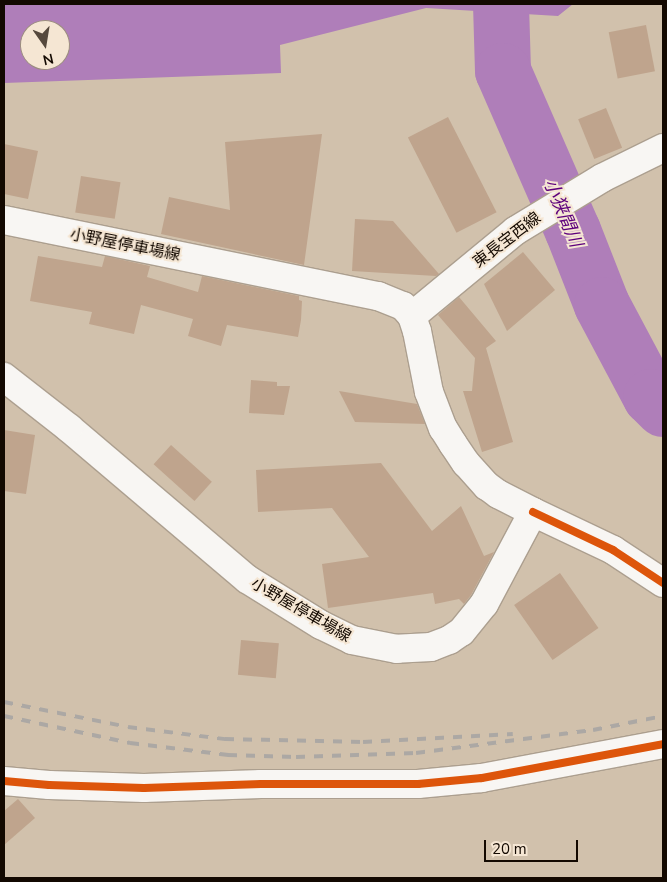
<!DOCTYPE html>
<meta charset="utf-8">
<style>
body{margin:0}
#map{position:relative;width:667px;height:882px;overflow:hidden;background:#d1c1ac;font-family:"Nunito Sans","Noto Sans JP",sans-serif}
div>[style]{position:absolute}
.water>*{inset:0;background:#af7eb9}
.river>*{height:56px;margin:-28px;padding:0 28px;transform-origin:28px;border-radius:28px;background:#af7eb9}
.building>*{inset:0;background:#bfa48d;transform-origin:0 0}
.roads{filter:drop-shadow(1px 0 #ac9f8f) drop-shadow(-1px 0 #ac9f8f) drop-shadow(0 1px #ac9f8f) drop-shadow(0 -1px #ac9f8f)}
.minor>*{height:28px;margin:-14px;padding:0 14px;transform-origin:14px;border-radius:14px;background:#f8f6f3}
.major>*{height:28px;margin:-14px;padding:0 14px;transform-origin:14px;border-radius:14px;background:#f8f6f3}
.rail>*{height:4px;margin-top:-2px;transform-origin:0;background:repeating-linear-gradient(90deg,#aca8a4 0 9px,transparent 0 18px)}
.cycleway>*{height:8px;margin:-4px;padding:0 4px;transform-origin:4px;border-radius:4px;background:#dd550b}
span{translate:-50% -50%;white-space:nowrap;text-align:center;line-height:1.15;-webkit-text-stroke:4px #f5e6d3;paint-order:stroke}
.street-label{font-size:16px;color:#130901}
.water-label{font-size:18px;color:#5d007c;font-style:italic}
.frame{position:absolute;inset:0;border:5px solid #130901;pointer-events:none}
.north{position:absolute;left:20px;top:20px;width:50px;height:50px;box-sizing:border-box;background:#f5e6d3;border:1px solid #9b8e7f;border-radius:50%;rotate:167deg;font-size:14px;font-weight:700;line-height:20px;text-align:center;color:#130901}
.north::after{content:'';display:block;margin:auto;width:18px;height:22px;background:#56493d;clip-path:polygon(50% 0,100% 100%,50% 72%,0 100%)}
.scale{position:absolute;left:484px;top:840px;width:94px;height:22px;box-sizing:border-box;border:2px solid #130901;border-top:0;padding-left:6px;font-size:15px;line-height:18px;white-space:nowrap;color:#130901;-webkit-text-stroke:4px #f5e6d3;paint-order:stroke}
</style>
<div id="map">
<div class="water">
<div style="clip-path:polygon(evenodd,4px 4px,573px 4px,558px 16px,426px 8px,280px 45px,281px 73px,4px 83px,4px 4px,30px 30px,60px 30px,60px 60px,30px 60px,30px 30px)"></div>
</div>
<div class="river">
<div style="left:501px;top:4px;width:67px;rotate:88.3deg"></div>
<div style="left:503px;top:71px;width:175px;rotate:66.4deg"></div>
<div style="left:573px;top:231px;width:79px;rotate:68.6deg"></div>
<div style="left:602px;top:305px;width:104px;rotate:62deg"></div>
<div style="left:651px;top:397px;width:17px;rotate:45deg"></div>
</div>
<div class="building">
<div style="left:646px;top:25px;width:47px;height:38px;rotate:79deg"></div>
<div style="left:606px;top:108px;width:43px;height:30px;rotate:68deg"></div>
<div style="left:448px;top:117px;width:107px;height:45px;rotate:63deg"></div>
<div style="clip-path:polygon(322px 134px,304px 265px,161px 234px,169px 197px,230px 210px,225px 142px)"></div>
<div style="clip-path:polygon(4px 144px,38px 151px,28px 199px,4px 194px)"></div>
<div style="left:81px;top:176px;width:40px;height:37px;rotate:9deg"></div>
<div style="clip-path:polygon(355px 219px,393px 221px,439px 274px,436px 276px,352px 271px)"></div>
<div style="clip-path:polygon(523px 252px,555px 290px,507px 331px,484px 284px)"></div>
<div style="clip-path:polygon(38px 256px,102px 267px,105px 256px,150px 266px,147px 277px,198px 292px,202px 276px,299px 296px,299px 300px,302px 301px,301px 320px,298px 337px,227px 325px,221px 346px,188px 336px,193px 319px,141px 305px,134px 334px,89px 324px,92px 312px,30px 301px)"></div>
<div style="clip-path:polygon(459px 297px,496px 341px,486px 348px,513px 442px,482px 452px,463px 391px,472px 391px,475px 358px,438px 315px)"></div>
<div style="clip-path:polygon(251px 380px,277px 382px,277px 386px,290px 386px,284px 415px,249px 413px)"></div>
<div style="clip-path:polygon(339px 391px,417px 404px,425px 424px,355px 422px)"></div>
<div style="clip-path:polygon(4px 430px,35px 435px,26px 494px,4px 491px)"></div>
<div style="left:171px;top:445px;width:55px;height:26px;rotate:42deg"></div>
<div style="clip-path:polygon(381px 463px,432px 531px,461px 506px,484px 556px,494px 552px,471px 595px,464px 604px,459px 599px,435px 604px,433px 593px,328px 608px,322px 564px,369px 557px,332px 508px,258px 512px,256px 470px)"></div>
<div style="left:560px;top:573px;width:67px;height:56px;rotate:55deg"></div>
<div style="left:241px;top:640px;width:38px;height:35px;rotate:5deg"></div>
<div style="clip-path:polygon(18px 799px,35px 818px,4px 845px,4px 811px)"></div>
</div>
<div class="roads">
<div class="minor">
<div style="left:533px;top:512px;width:89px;rotate:25.4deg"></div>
<div style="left:613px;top:550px;width:60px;rotate:33.4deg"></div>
<div style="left:4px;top:781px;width:45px;rotate:5.1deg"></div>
<div style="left:49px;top:785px;width:95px;rotate:1.8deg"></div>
<div style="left:144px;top:788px;width:117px;rotate:-2deg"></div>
<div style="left:261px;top:784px;width:157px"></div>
<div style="left:418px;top:784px;width:64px;rotate:-5.4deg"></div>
<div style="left:482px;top:778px;width:184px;rotate:-10.6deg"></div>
</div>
<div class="major">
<div style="left:4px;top:220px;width:382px;rotate:11.5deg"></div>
<div style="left:378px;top:296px;width:27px;rotate:22deg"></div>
<div style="left:403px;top:306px;width:13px;rotate:48deg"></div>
<div style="left:412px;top:316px;width:16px;rotate:72deg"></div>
<div style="left:417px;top:331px;width:62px;rotate:78.9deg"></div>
<div style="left:429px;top:392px;width:39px;rotate:69deg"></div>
<div style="left:443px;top:428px;width:19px;rotate:58deg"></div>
<div style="left:453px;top:444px;width:23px;rotate:56deg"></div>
<div style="left:466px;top:463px;width:31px;rotate:48deg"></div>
<div style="left:487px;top:486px;width:14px;rotate:36deg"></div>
<div style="left:498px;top:494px;width:39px;rotate:27deg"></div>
<div style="left:533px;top:512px;width:104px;rotate:118deg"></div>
<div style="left:484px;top:604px;width:36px;rotate:129deg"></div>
<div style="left:461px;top:632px;width:14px;rotate:146deg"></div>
<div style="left:449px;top:640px;width:19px;rotate:159deg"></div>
<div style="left:431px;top:647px;width:34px;rotate:177deg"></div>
<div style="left:397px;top:649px;width:46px;rotate:-168.7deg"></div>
<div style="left:352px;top:640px;width:34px;rotate:-154deg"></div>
<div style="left:321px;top:625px;width:87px;rotate:-148.1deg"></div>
<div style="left:247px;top:579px;width:233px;rotate:-139.7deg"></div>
<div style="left:69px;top:428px;width:83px;rotate:-141.9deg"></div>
<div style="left:412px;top:316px;width:134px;rotate:-39.5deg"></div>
<div style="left:515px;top:231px;width:102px;rotate:-31.3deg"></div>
<div style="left:602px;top:178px;width:68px;rotate:-26.2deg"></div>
</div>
</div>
<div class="rail">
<div style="left:4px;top:702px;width:126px;rotate:11.4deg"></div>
<div style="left:128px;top:727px;width:98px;rotate:7.1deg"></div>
<div style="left:225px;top:739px;width:138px;rotate:1.2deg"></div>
<div style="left:363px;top:742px;width:150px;rotate:-3.1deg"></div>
<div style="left:4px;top:716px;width:129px;rotate:12.1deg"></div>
<div style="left:130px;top:743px;width:99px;rotate:7deg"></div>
<div style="left:228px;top:755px;width:68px;rotate:1.7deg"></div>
<div style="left:296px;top:757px;width:120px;rotate:-1.9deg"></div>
<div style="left:416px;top:753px;width:178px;rotate:-7.4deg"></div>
<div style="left:593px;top:730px;width:71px;rotate:-11.3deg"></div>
</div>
<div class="cycleway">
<div style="left:533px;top:512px;width:89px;rotate:25.4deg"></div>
<div style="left:613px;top:550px;width:60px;rotate:33.4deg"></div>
<div style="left:4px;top:781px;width:45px;rotate:5.1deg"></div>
<div style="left:49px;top:785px;width:95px;rotate:1.8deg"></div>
<div style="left:144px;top:788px;width:117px;rotate:-2deg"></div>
<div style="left:261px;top:784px;width:157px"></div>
<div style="left:418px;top:784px;width:64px;rotate:-5.4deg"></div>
<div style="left:482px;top:778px;width:184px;rotate:-10.6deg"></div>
</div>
<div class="street-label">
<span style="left:507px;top:240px;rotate:-37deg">東長宝西線</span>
<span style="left:125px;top:245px;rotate:11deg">小野屋停車場線</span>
<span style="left:301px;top:610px;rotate:30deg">小野屋停車場線</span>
</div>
<div class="water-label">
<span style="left:563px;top:213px;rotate:67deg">小狭間川</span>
</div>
<div class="frame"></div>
<div class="north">N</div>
<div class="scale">20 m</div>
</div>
